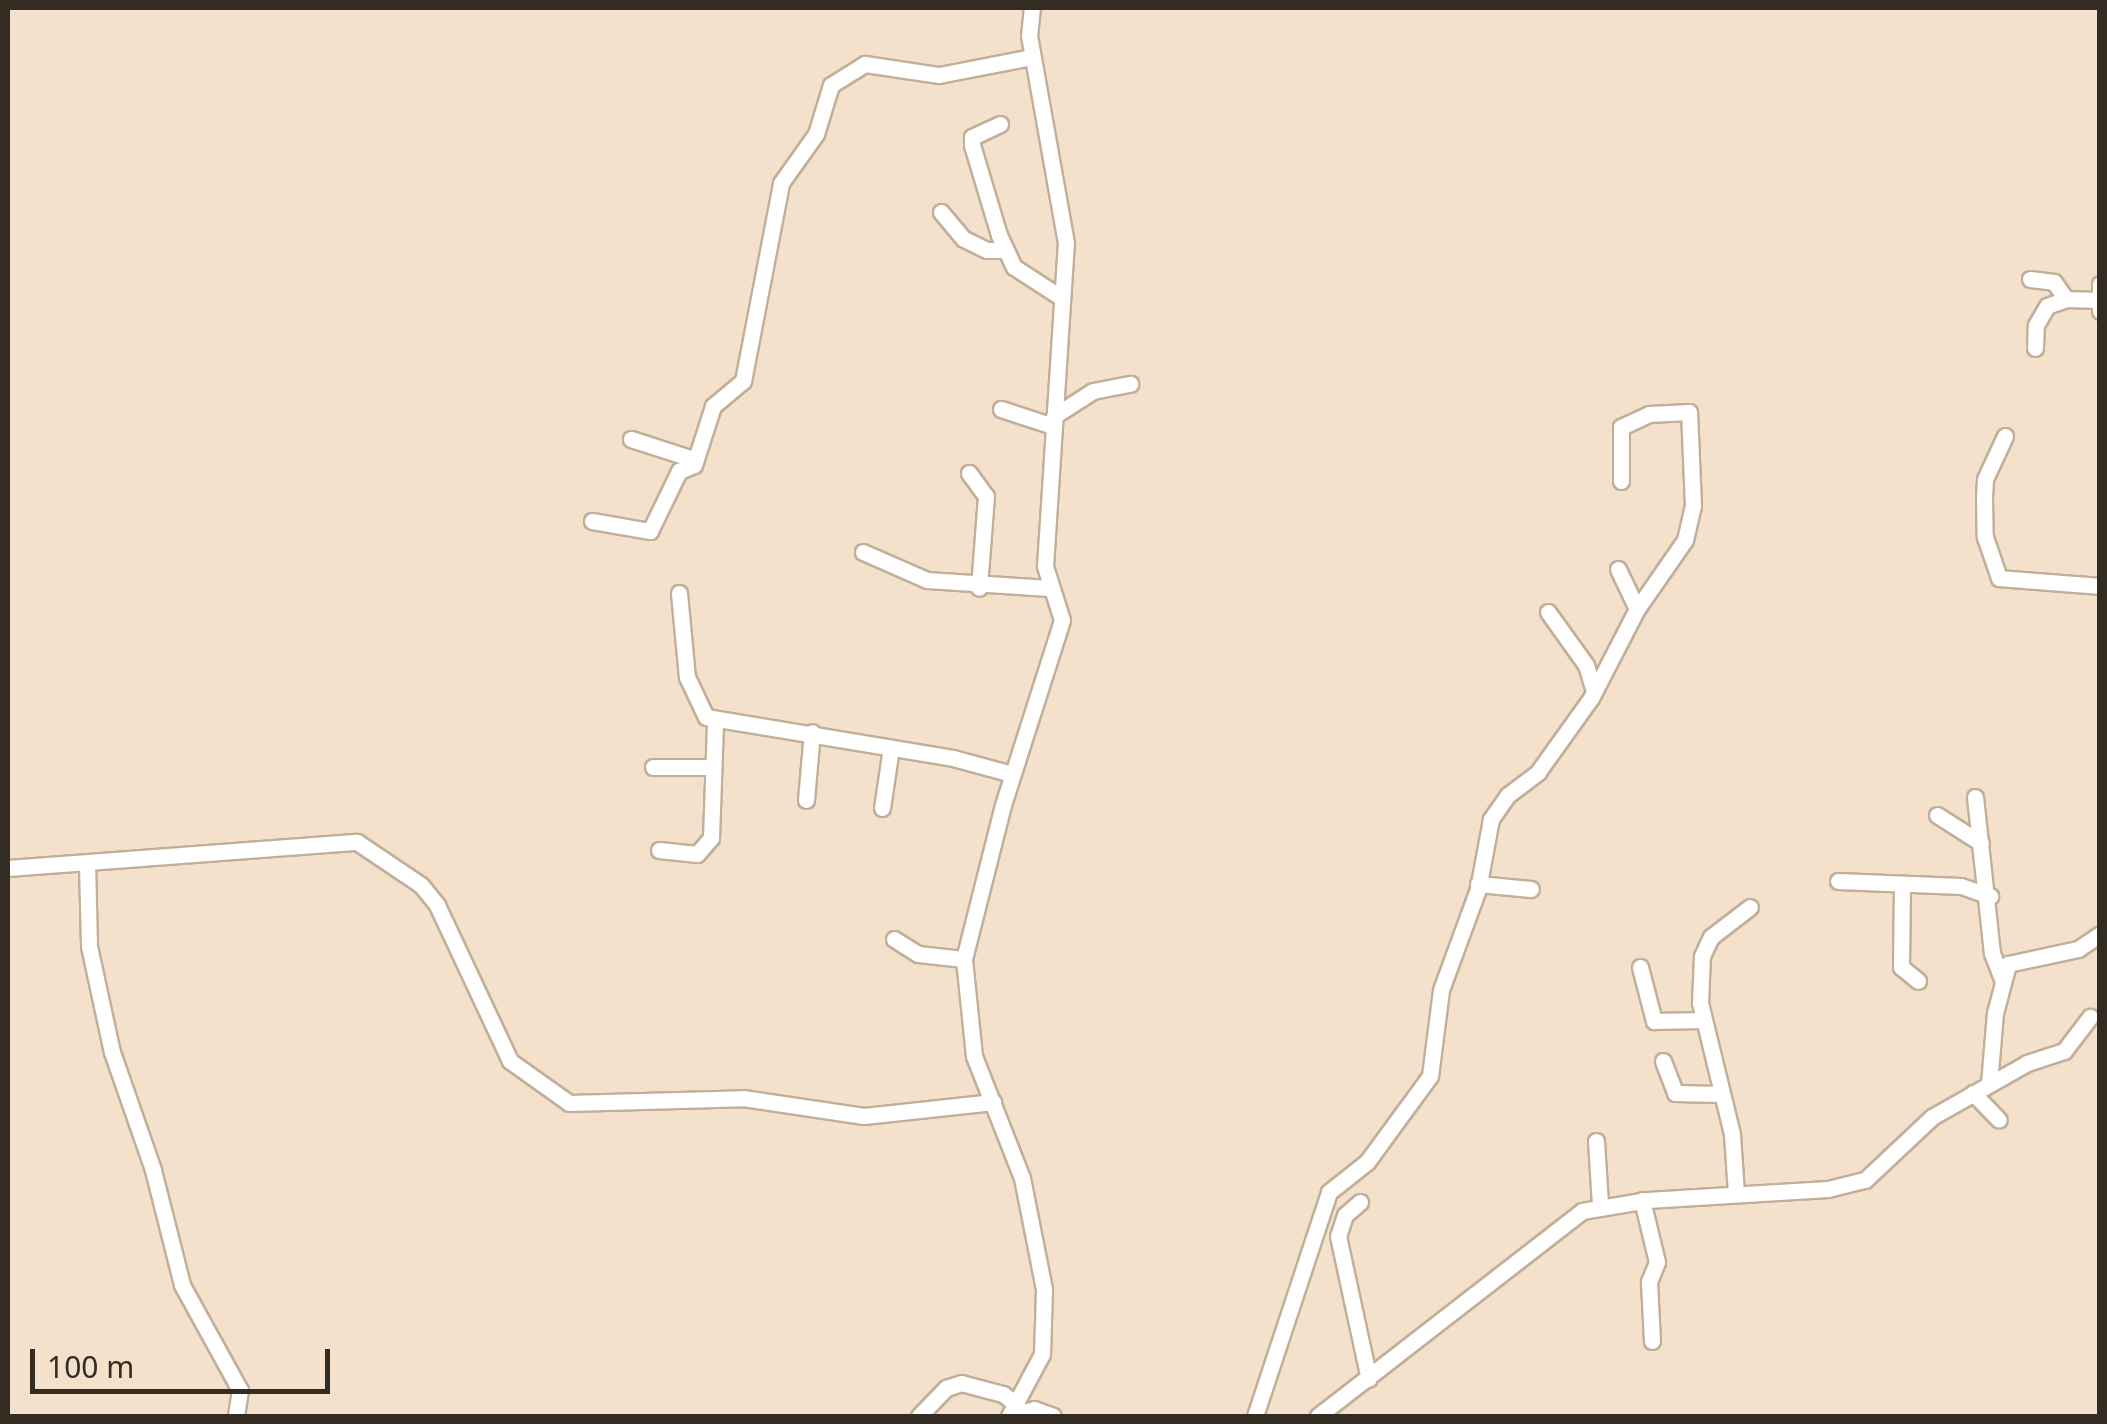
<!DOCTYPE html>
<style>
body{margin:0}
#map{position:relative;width:2107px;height:1424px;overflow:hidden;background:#f4e1cb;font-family:"Noto Sans",sans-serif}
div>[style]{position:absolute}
.roads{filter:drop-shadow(2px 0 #c2af9a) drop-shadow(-2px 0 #c2af9a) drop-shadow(0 2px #c2af9a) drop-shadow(0 -2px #c2af9a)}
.street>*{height:15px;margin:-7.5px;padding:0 7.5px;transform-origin:7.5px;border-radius:7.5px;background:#fff}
span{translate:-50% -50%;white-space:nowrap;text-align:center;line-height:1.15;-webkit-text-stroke:10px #f4e1cb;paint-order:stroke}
.frame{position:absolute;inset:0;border:10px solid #332c23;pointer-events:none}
.scale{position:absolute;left:30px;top:1349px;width:300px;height:45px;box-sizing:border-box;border:5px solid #332c23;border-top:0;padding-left:12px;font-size:30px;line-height:35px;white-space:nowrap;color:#332c23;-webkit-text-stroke:8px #f4e1cb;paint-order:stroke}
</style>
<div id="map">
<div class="roads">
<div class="street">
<div style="left:1000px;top:124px;width:31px;rotate:155deg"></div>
<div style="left:972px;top:137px;width:8px;rotate:90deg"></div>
<div style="left:972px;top:145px;width:94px;rotate:73.3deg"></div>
<div style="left:999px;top:235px;width:35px;rotate:65deg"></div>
<div style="left:1014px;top:267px;width:57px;rotate:32.9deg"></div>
<div style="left:941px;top:212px;width:35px;rotate:50deg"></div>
<div style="left:964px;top:239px;width:25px;rotate:26deg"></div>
<div style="left:987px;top:250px;width:17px"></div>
<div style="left:2030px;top:279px;width:24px;rotate:7deg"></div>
<div style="left:2054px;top:282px;width:21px;rotate:55deg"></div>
<div style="left:2100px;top:284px;width:27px;rotate:90deg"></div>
<div style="left:2035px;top:348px;width:23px;rotate:-88deg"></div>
<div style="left:2036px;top:325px;width:22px;rotate:-60deg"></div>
<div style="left:2047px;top:306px;width:20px;rotate:-20deg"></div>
<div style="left:2066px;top:299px;width:32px;rotate:2deg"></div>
<div style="left:1001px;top:409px;width:55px;rotate:18.1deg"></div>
<div style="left:1054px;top:416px;width:46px;rotate:-32.7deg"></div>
<div style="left:1093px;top:391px;width:38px;rotate:-11deg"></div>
<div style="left:2005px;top:436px;width:47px;rotate:114.9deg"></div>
<div style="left:1985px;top:479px;width:19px;rotate:93deg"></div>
<div style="left:1984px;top:498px;width:39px;rotate:89deg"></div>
<div style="left:1985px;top:537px;width:43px;rotate:71.1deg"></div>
<div style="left:1999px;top:578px;width:101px;rotate:4.5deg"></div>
<div style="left:631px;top:439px;width:68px;rotate:17.9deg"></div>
<div style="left:969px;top:473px;width:29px;rotate:54deg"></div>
<div style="left:986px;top:496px;width:92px;rotate:94.4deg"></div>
<div style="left:592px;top:521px;width:59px;rotate:9.8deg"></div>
<div style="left:650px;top:531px;width:67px;rotate:-64.2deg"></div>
<div style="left:679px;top:471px;width:16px;rotate:-22deg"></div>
<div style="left:694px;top:465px;width:62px;rotate:-72.1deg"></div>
<div style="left:713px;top:406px;width:39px;rotate:-40deg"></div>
<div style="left:743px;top:381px;width:202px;rotate:-79.1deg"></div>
<div style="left:781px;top:183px;width:60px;rotate:-54.5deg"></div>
<div style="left:816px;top:134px;width:51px;rotate:-73deg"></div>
<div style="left:831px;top:85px;width:40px;rotate:-32deg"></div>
<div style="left:865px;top:64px;width:75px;rotate:8.5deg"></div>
<div style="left:939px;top:75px;width:95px;rotate:-11deg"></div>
<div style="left:863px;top:552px;width:70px;rotate:23.6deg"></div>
<div style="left:927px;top:580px;width:122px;rotate:3.8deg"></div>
<div style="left:1618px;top:569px;width:44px;rotate:64.6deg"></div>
<div style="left:679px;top:593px;width:84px;rotate:84.6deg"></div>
<div style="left:687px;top:677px;width:44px;rotate:64.6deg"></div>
<div style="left:706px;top:717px;width:250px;rotate:9.4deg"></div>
<div style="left:953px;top:758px;width:61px;rotate:15.2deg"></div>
<div style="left:1548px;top:612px;width:65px;rotate:54.4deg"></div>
<div style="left:1586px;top:665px;width:28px;rotate:73deg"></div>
<div style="left:653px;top:767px;width:59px"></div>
<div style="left:1975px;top:797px;width:157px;rotate:83.8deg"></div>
<div style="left:1992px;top:953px;width:30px;rotate:69deg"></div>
<div style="left:806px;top:800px;width:68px;rotate:-85deg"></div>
<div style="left:882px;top:808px;width:61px;rotate:-81.5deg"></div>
<div style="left:1937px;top:815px;width:52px;rotate:32.5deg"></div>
<div style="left:659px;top:850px;width:38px;rotate:6deg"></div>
<div style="left:697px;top:854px;width:21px;rotate:-49deg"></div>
<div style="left:711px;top:838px;width:116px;rotate:-88deg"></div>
<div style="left:87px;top:863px;width:83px;rotate:88.6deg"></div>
<div style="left:89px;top:946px;width:108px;rotate:77.8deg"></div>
<div style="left:112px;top:1052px;width:125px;rotate:70.8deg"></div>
<div style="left:153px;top:1170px;width:119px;rotate:75.8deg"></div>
<div style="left:182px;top:1285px;width:120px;rotate:61.1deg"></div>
<div style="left:240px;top:1390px;width:26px;rotate:99deg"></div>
<div style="left:8px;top:868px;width:350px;rotate:-4.3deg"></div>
<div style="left:357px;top:842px;width:77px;rotate:33.9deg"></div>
<div style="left:421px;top:885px;width:26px;rotate:51deg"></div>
<div style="left:437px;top:905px;width:172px;rotate:64.9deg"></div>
<div style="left:510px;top:1061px;width:72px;rotate:35.4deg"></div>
<div style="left:569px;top:1103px;width:174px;rotate:-1.6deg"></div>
<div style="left:743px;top:1098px;width:122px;rotate:8.5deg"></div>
<div style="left:864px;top:1116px;width:130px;rotate:-6.2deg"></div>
<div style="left:1838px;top:881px;width:123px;rotate:2.3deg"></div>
<div style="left:1961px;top:886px;width:31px;rotate:19deg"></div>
<div style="left:1478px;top:884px;width:53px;rotate:5.4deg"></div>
<div style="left:1902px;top:885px;width:82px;rotate:90.7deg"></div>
<div style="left:1901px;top:967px;width:22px;rotate:39deg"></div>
<div style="left:894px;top:939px;width:28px;rotate:32deg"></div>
<div style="left:918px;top:954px;width:46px;rotate:6.2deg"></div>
<div style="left:1640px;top:967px;width:56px;rotate:75.5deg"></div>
<div style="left:1654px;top:1021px;width:49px;rotate:-1.2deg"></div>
<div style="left:1663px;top:1061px;width:34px;rotate:69deg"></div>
<div style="left:1675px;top:1093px;width:45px;rotate:1.3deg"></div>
<div style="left:1989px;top:1084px;width:71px;rotate:-85.2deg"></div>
<div style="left:1995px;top:1013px;width:51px;rotate:-75.1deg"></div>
<div style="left:2008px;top:964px;width:72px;rotate:-12.1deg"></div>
<div style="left:2078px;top:949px;width:27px;rotate:-34deg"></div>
<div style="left:1973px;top:1093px;width:37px;rotate:46deg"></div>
<div style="left:1596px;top:1141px;width:63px;rotate:86.4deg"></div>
<div style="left:1736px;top:1193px;width:59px;rotate:-93.9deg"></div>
<div style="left:1732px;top:1134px;width:135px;rotate:-103.7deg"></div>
<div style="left:1700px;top:1003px;width:47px;rotate:-87.6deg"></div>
<div style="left:1702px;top:956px;width:21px;rotate:-65deg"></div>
<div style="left:1711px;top:937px;width:49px;rotate:-37.6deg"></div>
<div style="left:1642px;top:1200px;width:64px;rotate:76.4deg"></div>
<div style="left:1657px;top:1262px;width:22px;rotate:112deg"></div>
<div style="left:1649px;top:1282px;width:59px;rotate:87.1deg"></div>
<div style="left:1360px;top:1202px;width:20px;rotate:139deg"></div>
<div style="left:1345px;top:1215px;width:22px;rotate:108deg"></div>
<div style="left:1338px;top:1236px;width:146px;rotate:77.8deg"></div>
<div style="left:919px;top:1416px;width:39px;rotate:-46deg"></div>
<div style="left:946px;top:1388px;width:16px;rotate:-18deg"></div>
<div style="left:961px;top:1383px;width:43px;rotate:14.7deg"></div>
<div style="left:1003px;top:1394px;width:18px;rotate:38deg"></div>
<div style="left:1009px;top:1416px;width:70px;rotate:-62deg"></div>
<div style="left:1042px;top:1354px;width:65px;rotate:-88.2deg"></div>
<div style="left:1044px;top:1289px;width:113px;rotate:-101.2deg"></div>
<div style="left:1022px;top:1178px;width:131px;rotate:-111.5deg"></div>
<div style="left:974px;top:1056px;width:98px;rotate:-95.9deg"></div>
<div style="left:964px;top:959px;width:159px;rotate:-75.8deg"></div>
<div style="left:1003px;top:805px;width:194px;rotate:-72.3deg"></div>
<div style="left:1062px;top:620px;width:57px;rotate:-107.5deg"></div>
<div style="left:1045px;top:566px;width:324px;rotate:-86.3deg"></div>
<div style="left:1066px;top:243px;width:210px;rotate:-100.1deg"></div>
<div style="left:1029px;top:36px;width:28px;rotate:-84deg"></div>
<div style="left:1010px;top:1416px;width:25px;rotate:-16deg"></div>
<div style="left:1034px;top:1409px;width:20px;rotate:20deg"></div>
<div style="left:1255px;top:1416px;width:236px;rotate:-71.7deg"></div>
<div style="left:1329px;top:1192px;width:48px;rotate:-38.3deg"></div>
<div style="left:1367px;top:1162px;width:107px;rotate:-53.8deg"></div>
<div style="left:1430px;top:1076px;width:87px;rotate:-82.7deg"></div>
<div style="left:1441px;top:990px;width:108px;rotate:-69.9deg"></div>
<div style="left:1478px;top:889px;width:71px;rotate:-79.5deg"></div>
<div style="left:1491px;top:819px;width:29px;rotate:-55deg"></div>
<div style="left:1508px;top:795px;width:38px;rotate:-37deg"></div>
<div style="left:1538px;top:772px;width:91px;rotate:-54.4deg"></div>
<div style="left:1591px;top:698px;width:100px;rotate:-62.7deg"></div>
<div style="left:1637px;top:609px;width:84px;rotate:-55.2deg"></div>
<div style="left:1685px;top:540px;width:35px;rotate:-77deg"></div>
<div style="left:1693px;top:506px;width:94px;rotate:-92.4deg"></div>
<div style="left:1689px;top:412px;width:40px;rotate:177.1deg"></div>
<div style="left:1649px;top:414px;width:31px;rotate:155deg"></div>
<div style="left:1621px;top:427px;width:54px;rotate:90deg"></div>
<div style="left:1318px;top:1416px;width:334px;rotate:-37.8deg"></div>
<div style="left:1582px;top:1211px;width:66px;rotate:-9.6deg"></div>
<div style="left:1647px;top:1200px;width:181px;rotate:-3.5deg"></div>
<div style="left:1828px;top:1189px;width:38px;rotate:-14deg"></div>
<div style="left:1865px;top:1180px;width:92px;rotate:-43.2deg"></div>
<div style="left:1932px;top:1117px;width:109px;rotate:-29.6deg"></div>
<div style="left:2027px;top:1063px;width:39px;rotate:-18deg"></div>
<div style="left:2064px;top:1051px;width:43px;rotate:-52.6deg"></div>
</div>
</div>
<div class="frame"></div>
<div class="scale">100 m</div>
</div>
